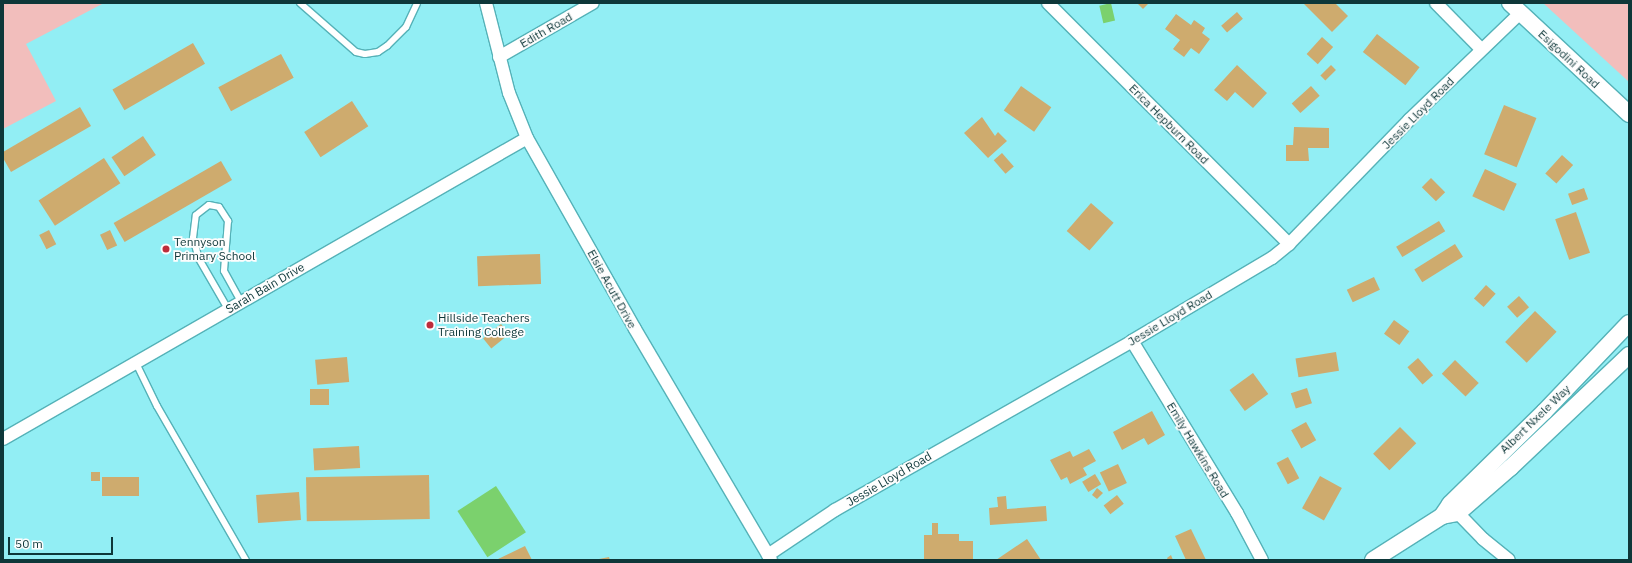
<!DOCTYPE html>
<style>
body{margin:0}
#map{position:relative;width:1632px;height:563px;overflow:hidden;background:#92eef4;font-family:"IBM Plex Sans",sans-serif}
div>[style]{position:absolute}
.green>*{inset:0;background:#f2bebc}
.water>*{inset:0;background:#7bd16d;transform-origin:0 0}
.building>*{inset:0;background:#ceab6e;transform-origin:0 0}
.roads{filter:drop-shadow(1px 0 #55b2b8) drop-shadow(-1px 0 #55b2b8) drop-shadow(0 1px #55b2b8) drop-shadow(0 -1px #55b2b8)}
.lane>*{height:6px;margin:-3px;padding:0 3px;transform-origin:3px;border-radius:3px;background:#fff}
.street>*{height:12px;margin:-6px;padding:0 6px;transform-origin:6px;border-radius:6px;background:#fff}
.secondary>*{height:16px;margin:-8px;padding:0 8px;transform-origin:8px;border-radius:8px;background:#fff}
.dots>*{width:11px;height:11px;translate:-50% -50%;box-sizing:border-box;border:2px solid #fdfdfd;border-radius:50%}
span{translate:-50% -50%;white-space:nowrap;text-align:center;line-height:1.15;-webkit-text-stroke:3.5px #fdfdfd;paint-order:stroke}
.street-label{font-size:12px;color:#0e3739}
.poi-label{font-size:12px;color:#0e3739}
.left{translate:0 -50%;text-align:left}
.frame{position:absolute;inset:0;border:4px solid #0e3739;pointer-events:none}
.scale{position:absolute;left:8px;top:537px;width:105px;height:18px;box-sizing:border-box;border:2px solid #0e3739;border-top:0;padding-left:5px;font-size:12px;line-height:14px;white-space:nowrap;color:#0e3739;-webkit-text-stroke:3px #fdfdfd;paint-order:stroke}
</style>
<div id="map">
<div class="green">
<div style="clip-path:polygon(3px 3px,104px 3px,26px 44px,56px 101px,3px 129px)"></div>
<div style="clip-path:polygon(1543px 3px,1629px 3px,1629px 82px)"></div>
</div>
<div class="water">
<div style="left:1111px;top:3px;width:18px;height:12px;rotate:77deg"></div>
<div style="left:496px;top:486px;width:55px;height:46px;rotate:57deg"></div>
</div>
<div class="building">
<div style="clip-path:polygon(1137px 3px,1149px 3px,1143px 9px)"></div>
<div style="clip-path:polygon(1303px 3px,1335px 3px,1348px 16px,1332px 32px)"></div>
<div style="left:1237px;top:12px;width:9px;height:21px;rotate:49deg"></div>
<div style="clip-path:polygon(1176px 14px,1191px 25px,1194px 20px,1205px 28px,1202px 33px,1210px 39px,1199px 54px,1191px 48px,1184px 57px,1173px 49px,1180px 40px,1165px 29px)"></div>
<div style="left:1377px;top:34px;width:54px;height:23px;rotate:38deg"></div>
<div style="left:1322px;top:37px;width:15px;height:23px;rotate:42deg"></div>
<div style="left:193px;top:43px;width:24px;height:93px;rotate:60deg"></div>
<div style="left:281px;top:54px;width:27px;height:71px;rotate:62deg"></div>
<div style="clip-path:polygon(1237px 65px,1267px 93px,1253px 108px,1235px 92px,1227px 101px,1214px 90px)"></div>
<div style="left:1331px;top:65px;width:7px;height:15px;rotate:45deg"></div>
<div style="left:1021px;top:86px;width:37px;height:30px;rotate:35deg"></div>
<div style="left:1311px;top:86px;width:13px;height:26px;rotate:48deg"></div>
<div style="left:352px;top:101px;width:30px;height:57px;rotate:57deg"></div>
<div style="left:1504px;top:105px;width:35px;height:53px;rotate:22deg"></div>
<div style="clip-path:polygon(80px 107px,91px 126px,11px 172px,3px 158px,3px 152px)"></div>
<div style="clip-path:polygon(982px 117px,995px 136px,998px 132px,1007px 141px,988px 158px,964px 133px)"></div>
<div style="clip-path:polygon(1294px 127px,1329px 128px,1329px 148px,1308px 148px,1309px 161px,1286px 161px,1286px 145px,1293px 145px)"></div>
<div style="left:143px;top:136px;width:23px;height:38px;rotate:56deg"></div>
<div style="left:1002px;top:153px;width:18px;height:11px;rotate:49deg"></div>
<div style="left:1562px;top:155px;width:15px;height:25px;rotate:42deg"></div>
<div style="left:104px;top:158px;width:30px;height:78px;rotate:57deg"></div>
<div style="left:221px;top:161px;width:22px;height:124px;rotate:60deg"></div>
<div style="left:1485px;top:169px;width:35px;height:30px;rotate:25deg"></div>
<div style="left:1431px;top:178px;width:20px;height:13px;rotate:45deg"></div>
<div style="left:1584px;top:188px;width:12px;height:17px;rotate:70deg"></div>
<div style="left:1091px;top:203px;width:30px;height:37px;rotate:41deg"></div>
<div style="left:1576px;top:212px;width:43px;height:22px;rotate:71deg"></div>
<div style="left:1439px;top:221px;width:12px;height:50px;rotate:59deg"></div>
<div style="left:49px;top:230px;width:16px;height:11px;rotate:63deg"></div>
<div style="left:110px;top:230px;width:17px;height:11px;rotate:65deg"></div>
<div style="left:1455px;top:244px;width:15px;height:48px;rotate:58deg"></div>
<div style="left:540px;top:254px;width:30px;height:63px;rotate:88deg"></div>
<div style="left:1374px;top:277px;width:14px;height:30px;rotate:65deg"></div>
<div style="left:1486px;top:285px;width:13px;height:18px;rotate:42deg"></div>
<div style="left:1519px;top:296px;width:15px;height:16px;rotate:48deg"></div>
<div style="left:1535px;top:311px;width:30px;height:43px;rotate:44deg"></div>
<div style="left:1394px;top:320px;width:19px;height:17px;rotate:36deg"></div>
<div style="left:501px;top:324px;width:13px;height:23px;rotate:51deg"></div>
<div style="left:1336px;top:352px;width:19px;height:41px;rotate:81deg"></div>
<div style="left:347px;top:357px;width:25px;height:32px;rotate:85deg"></div>
<div style="left:1418px;top:358px;width:23px;height:14px;rotate:49deg"></div>
<div style="left:1455px;top:360px;width:33px;height:19px;rotate:44deg"></div>
<div style="left:1253px;top:373px;width:26px;height:29px;rotate:54deg"></div>
<div style="left:1307px;top:388px;width:16px;height:17px;rotate:72deg"></div>
<div style="left:310px;top:389px;width:19px;height:16px"></div>
<div style="clip-path:polygon(1152px 411px,1165px 435px,1148px 445px,1144px 438px,1122px 450px,1113px 432px)"></div>
<div style="left:1306px;top:422px;width:21px;height:17px;rotate:61deg"></div>
<div style="left:1400px;top:427px;width:23px;height:38px;rotate:45deg"></div>
<div style="left:359px;top:446px;width:22px;height:46px;rotate:87deg"></div>
<div style="clip-path:polygon(1089px 449px,1096px 461px,1083px 468px,1087px 475px,1070px 484px,1067px 477px,1061px 480px,1050px 460px,1070px 451px,1073px 457px)"></div>
<div style="left:1288px;top:457px;width:24px;height:13px;rotate:62deg"></div>
<div style="left:1118px;top:464px;width:21px;height:20px;rotate:65deg"></div>
<div style="left:91px;top:472px;width:9px;height:9px"></div>
<div style="left:1095px;top:474px;width:12px;height:15px;rotate:59deg"></div>
<div style="left:429px;top:475px;width:44px;height:123px;rotate:89deg"></div>
<div style="left:1320px;top:476px;width:25px;height:37px;rotate:29deg"></div>
<div style="left:139px;top:477px;width:19px;height:37px;rotate:90deg"></div>
<div style="clip-path:polygon(1097px 488px,1103px 493px,1097px 499px,1092px 495px)"></div>
<div style="left:299px;top:492px;width:28px;height:43px;rotate:86deg"></div>
<div style="left:1117px;top:495px;width:11px;height:17px;rotate:52deg"></div>
<div style="clip-path:polygon(1006px 496px,1007px 509px,1046px 506px,1047px 521px,990px 525px,989px 508px,998px 507px,997px 497px)"></div>
<div style="clip-path:polygon(932px 523px,938px 523px,938px 534px,959px 534px,959px 541px,973px 541px,973px 560px,924px 560px,924px 535px,932px 535px)"></div>
<div style="clip-path:polygon(1191px 529px,1206px 560px,1186px 560px,1175px 536px)"></div>
<div style="clip-path:polygon(1027px 539px,1041px 560px,996px 560px)"></div>
<div style="clip-path:polygon(525px 546px,532px 560px,496px 560px)"></div>
<div style="clip-path:polygon(1171px 555px,1173px 560px,1168px 560px,1167px 558px)"></div>
<div style="clip-path:polygon(609px 557px,610px 560px,599px 560px,599px 559px)"></div>
</div>
<div class="roads">
<div class="lane">
<div style="left:300px;top:3px;width:74px;rotate:41.2deg"></div>
<div style="left:356px;top:52px;width:9px;rotate:13deg"></div>
<div style="left:365px;top:54px;width:13px;rotate:-9deg"></div>
<div style="left:378px;top:52px;width:11px;rotate:-34deg"></div>
<div style="left:387px;top:46px;width:27px;rotate:-45deg"></div>
<div style="left:406px;top:27px;width:26px;rotate:-65deg"></div>
<div style="left:228px;top:309px;width:58px;rotate:-120.1deg"></div>
<div style="left:199px;top:259px;width:22px;rotate:-106deg"></div>
<div style="left:193px;top:238px;width:23px;rotate:-83deg"></div>
<div style="left:196px;top:215px;width:16px;rotate:-38deg"></div>
<div style="left:209px;top:205px;width:10px;rotate:11deg"></div>
<div style="left:219px;top:207px;width:17px;rotate:57deg"></div>
<div style="left:228px;top:221px;width:50px;rotate:94.6deg"></div>
<div style="left:224px;top:271px;width:35px;rotate:61deg"></div>
<div style="left:136px;top:363px;width:48px;rotate:64deg"></div>
<div style="left:157px;top:406px;width:178px;rotate:60deg"></div>
</div>
<div class="street">
<div style="left:486px;top:3px;width:93px;rotate:75.7deg"></div>
<div style="left:509px;top:93px;width:48px;rotate:68.2deg"></div>
<div style="left:527px;top:138px;width:219px;rotate:60.5deg"></div>
<div style="left:635px;top:329px;width:268px;rotate:59.5deg"></div>
<div style="left:1048px;top:3px;width:341px;rotate:45deg"></div>
<div style="left:1436px;top:3px;width:64px;rotate:45.6deg"></div>
<div style="left:499px;top:57px;width:108px;rotate:-29.9deg"></div>
<div style="left:1132px;top:341px;width:202px;rotate:58.6deg"></div>
<div style="left:1237px;top:513px;width:53px;rotate:62deg"></div>
<div style="left:3px;top:439px;width:604px;rotate:-29.87deg"></div>
<div style="left:1453px;top:508px;width:43px;rotate:45.9deg"></div>
<div style="left:1483px;top:539px;width:33px;rotate:39deg"></div>
<div style="left:768px;top:555px;width:81px;rotate:-33.9deg"></div>
<div style="left:835px;top:510px;width:342px;rotate:-29.6deg"></div>
<div style="left:1132px;top:341px;width:163px;rotate:-30.7deg"></div>
<div style="left:1272px;top:258px;width:22px;rotate:-39deg"></div>
<div style="left:1289px;top:244px;width:173px;rotate:-45.9deg"></div>
<div style="left:1409px;top:120px;width:154px;rotate:-43.9deg"></div>
</div>
<div class="secondary">
<div style="left:1510px;top:3px;width:163px;rotate:43deg"></div>
<div style="left:1442px;top:516px;width:14px;rotate:-56deg"></div>
<div style="left:1450px;top:504px;width:132px;rotate:-44.4deg"></div>
<div style="left:1544px;top:412px;width:123px;rotate:-46.3deg"></div>
<div style="left:1373px;top:560px;width:82px;rotate:-32.5deg"></div>
<div style="left:1442px;top:516px;width:16px;rotate:-11deg"></div>
<div style="left:1458px;top:513px;width:69px;rotate:-40.9deg"></div>
<div style="left:1510px;top:468px;width:164px;rotate:-43.5deg"></div>
</div>
</div>
<div class="dots">
<div style="left:166px;top:249px;background:#bd2d3b"></div>
<div style="left:430px;top:325px;background:#bd2d3b"></div>
</div>
<div class="street-label">
<span style="left:546px;top:30px;rotate:-30deg">Edith Road</span>
<span style="left:1569px;top:59px;rotate:43deg">Esigodini Road</span>
<span style="left:1418px;top:113px;rotate:-45deg">Jessie Lloyd Road</span>
<span style="left:1169px;top:124px;rotate:45deg">Erica Hepburn Road</span>
<span style="left:265px;top:288px;rotate:-30deg">Sarah Bain Drive</span>
<span style="left:612px;top:289px;rotate:61deg">Elsie Acutt Drive</span>
<span style="left:1170px;top:318px;rotate:-31deg">Jessie Lloyd Road</span>
<span style="left:1535px;top:419px;rotate:-44deg">Albert Nxele Way</span>
<span style="left:1198px;top:450px;rotate:59deg">Emily Hawkins Road</span>
<span style="left:889px;top:479px;rotate:-30deg">Jessie Lloyd Road</span>
</div>
<div class="poi-label">
<span class="left" style="left:174px;top:249px">Tennyson<br>Primary School</span>
<span class="left" style="left:438px;top:325px">Hillside Teachers<br>Training College</span>
</div>
<div class="frame"></div>
<div class="scale">50 m</div>
</div>
